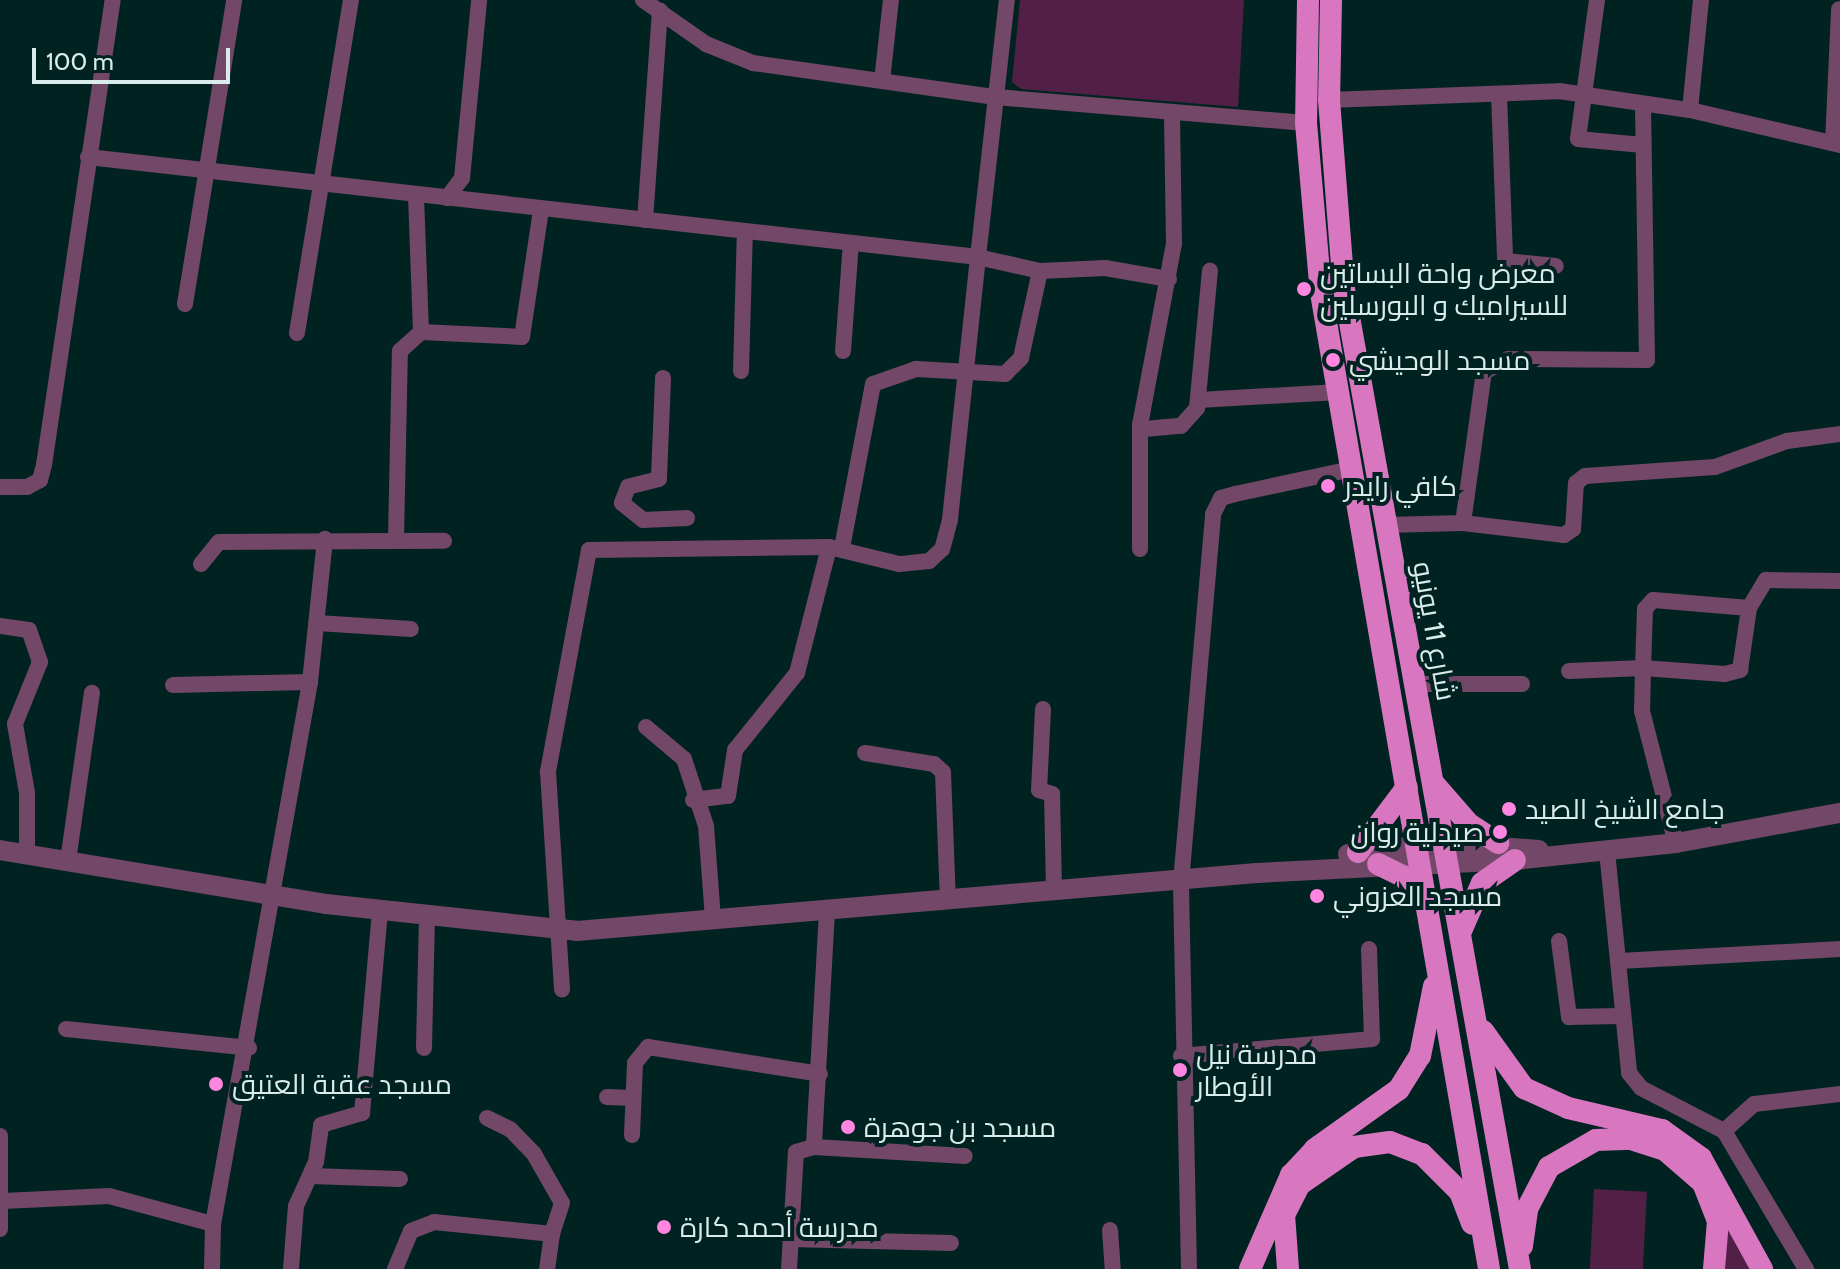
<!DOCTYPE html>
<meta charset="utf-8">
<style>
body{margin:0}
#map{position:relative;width:1840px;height:1269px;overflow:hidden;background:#002322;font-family:Cabin,Cairo,sans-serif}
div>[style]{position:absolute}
.green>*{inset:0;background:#522047;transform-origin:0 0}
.minor>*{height:16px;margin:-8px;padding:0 8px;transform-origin:8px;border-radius:8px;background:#724767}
.tertiary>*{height:20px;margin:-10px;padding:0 10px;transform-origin:10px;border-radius:10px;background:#724767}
.trunk>*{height:22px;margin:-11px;padding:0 11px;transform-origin:11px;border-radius:11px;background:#d876c0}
.dots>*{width:22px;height:22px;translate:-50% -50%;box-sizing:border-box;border:4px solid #002322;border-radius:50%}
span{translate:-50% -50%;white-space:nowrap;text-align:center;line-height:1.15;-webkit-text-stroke:8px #002322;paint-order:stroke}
.poi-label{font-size:28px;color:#d9eceb}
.left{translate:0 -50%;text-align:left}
.right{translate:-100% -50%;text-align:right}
.street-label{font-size:28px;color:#d9eceb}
.scale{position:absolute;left:32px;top:48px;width:198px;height:36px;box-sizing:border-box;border:4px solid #d9eceb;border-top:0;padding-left:10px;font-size:24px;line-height:28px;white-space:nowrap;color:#d9eceb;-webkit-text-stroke:6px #002322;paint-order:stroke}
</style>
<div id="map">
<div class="green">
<div style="clip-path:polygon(1020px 0,1244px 0,1238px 107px,1021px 89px,1012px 82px)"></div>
<div style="left:1594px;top:1189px;width:53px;height:80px;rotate:3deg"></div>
<div style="clip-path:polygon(1725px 1212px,1757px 1269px,1722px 1269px)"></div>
</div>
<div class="minor">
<div style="left:643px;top:0;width:77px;rotate:34.9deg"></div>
<div style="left:706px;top:44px;width:51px;rotate:22deg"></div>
<div style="left:753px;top:63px;width:245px;rotate:8deg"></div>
<div style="left:996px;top:97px;width:311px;rotate:4.8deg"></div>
<div style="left:1597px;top:0;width:140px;rotate:97.8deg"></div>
<div style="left:1578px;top:139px;width:65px;rotate:5.3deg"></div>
<div style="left:882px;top:81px;width:81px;rotate:-83.7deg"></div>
<div style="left:1499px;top:94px;width:167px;rotate:87.9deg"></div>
<div style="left:1505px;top:261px;width:51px;rotate:5.6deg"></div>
<div style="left:1329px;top:100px;width:230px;rotate:-2.2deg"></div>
<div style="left:1559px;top:91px;width:132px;rotate:8.3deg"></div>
<div style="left:1690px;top:110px;width:154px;rotate:13.1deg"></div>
<div style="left:1690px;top:110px;width:111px;rotate:-84.3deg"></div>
<div style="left:1833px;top:143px;width:134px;rotate:-87.4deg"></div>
<div style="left:88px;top:157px;width:896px;rotate:6.41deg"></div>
<div style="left:978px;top:257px;width:264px;rotate:96.1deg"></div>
<div style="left:950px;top:520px;width:30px;rotate:105deg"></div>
<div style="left:942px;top:549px;width:18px;rotate:137deg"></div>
<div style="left:929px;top:561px;width:30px;rotate:174deg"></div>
<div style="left:899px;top:564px;width:72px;rotate:-166.3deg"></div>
<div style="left:829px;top:547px;width:240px;rotate:179.3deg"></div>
<div style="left:589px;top:550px;width:226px;rotate:100.5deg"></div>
<div style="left:548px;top:772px;width:218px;rotate:86.3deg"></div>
<div style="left:447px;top:198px;width:25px;rotate:-53deg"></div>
<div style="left:462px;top:178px;width:179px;rotate:-84.5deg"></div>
<div style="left:645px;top:220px;width:210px;rotate:-85.9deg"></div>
<div style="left:1040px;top:271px;width:65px;rotate:-2.6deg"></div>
<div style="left:1105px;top:268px;width:65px;rotate:9.8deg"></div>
<div style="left:185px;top:304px;width:308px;rotate:-80.8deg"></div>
<div style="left:421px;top:332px;width:101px;rotate:2.8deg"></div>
<div style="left:522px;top:337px;width:128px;rotate:-81.5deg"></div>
<div style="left:297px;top:333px;width:337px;rotate:-80.8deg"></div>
<div style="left:843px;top:351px;width:108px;rotate:-85.8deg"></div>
<div style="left:741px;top:371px;width:140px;rotate:-88.4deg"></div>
<div style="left:663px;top:378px;width:101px;rotate:92.3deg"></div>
<div style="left:659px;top:479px;width:32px;rotate:166deg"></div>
<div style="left:628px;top:487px;width:17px;rotate:111deg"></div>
<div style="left:622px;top:503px;width:27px;rotate:39deg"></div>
<div style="left:643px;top:520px;width:44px;rotate:-2.6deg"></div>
<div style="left:1199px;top:400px;width:140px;rotate:-3.3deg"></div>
<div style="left:1144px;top:429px;width:37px;rotate:-5deg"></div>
<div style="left:1181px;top:426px;width:24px;rotate:-48deg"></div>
<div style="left:1197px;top:408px;width:138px;rotate:-84.6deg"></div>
<div style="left:0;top:487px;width:27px"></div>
<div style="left:27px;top:487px;width:15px;rotate:-28deg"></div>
<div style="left:40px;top:480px;width:16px;rotate:-75deg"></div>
<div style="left:44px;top:465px;width:470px;rotate:-81.6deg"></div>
<div style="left:1463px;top:523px;width:152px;rotate:-82.1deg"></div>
<div style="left:1484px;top:372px;width:27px;rotate:-28deg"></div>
<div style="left:1508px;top:359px;width:139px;rotate:0.4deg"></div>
<div style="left:1647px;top:360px;width:256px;rotate:-90.9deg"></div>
<div style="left:1385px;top:525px;width:78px;rotate:-1.5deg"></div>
<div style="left:1463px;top:523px;width:102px;rotate:6.8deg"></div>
<div style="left:1564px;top:535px;width:11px;rotate:-34deg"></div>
<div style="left:1573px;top:529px;width:46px;rotate:-86.3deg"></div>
<div style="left:1576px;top:483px;width:11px;rotate:-38deg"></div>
<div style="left:1585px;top:476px;width:130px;rotate:-4deg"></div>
<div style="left:1715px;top:467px;width:77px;rotate:-19.9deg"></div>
<div style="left:1787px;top:441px;width:53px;rotate:-7.5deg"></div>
<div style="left:396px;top:538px;width:187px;rotate:-88.8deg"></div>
<div style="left:400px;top:351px;width:28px;rotate:-42deg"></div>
<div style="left:421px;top:332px;width:136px;rotate:-92.1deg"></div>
<div style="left:842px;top:548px;width:167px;rotate:-79.3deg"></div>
<div style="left:873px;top:384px;width:46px;rotate:-19.2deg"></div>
<div style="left:916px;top:369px;width:89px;rotate:3.2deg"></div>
<div style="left:1005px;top:374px;width:23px;rotate:-45deg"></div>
<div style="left:1021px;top:358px;width:89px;rotate:-77.7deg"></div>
<div style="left:1040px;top:271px;width:64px;rotate:-167.3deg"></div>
<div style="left:978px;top:257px;width:259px;rotate:-83.6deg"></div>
<div style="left:1140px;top:549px;width:124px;rotate:-90deg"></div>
<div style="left:1140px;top:425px;width:184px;rotate:-79.4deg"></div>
<div style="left:1174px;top:244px;width:132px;rotate:-90.9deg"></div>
<div style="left:201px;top:564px;width:28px;rotate:-51deg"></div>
<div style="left:219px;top:542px;width:225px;rotate:-0.3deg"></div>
<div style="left:1749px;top:608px;width:33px;rotate:-59deg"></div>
<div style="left:1766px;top:580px;width:74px;rotate:0.8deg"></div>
<div style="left:317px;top:623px;width:94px;rotate:3.7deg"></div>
<div style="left:0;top:626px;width:29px;rotate:8deg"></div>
<div style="left:29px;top:630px;width:34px;rotate:71deg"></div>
<div style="left:40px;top:662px;width:67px;rotate:112deg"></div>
<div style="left:15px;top:724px;width:70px;rotate:80.1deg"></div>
<div style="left:27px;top:793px;width:61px;rotate:90deg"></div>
<div style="left:1569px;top:671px;width:74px;rotate:-2.3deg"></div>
<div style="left:1643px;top:668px;width:82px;rotate:4.2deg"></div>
<div style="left:1725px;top:674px;width:16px;rotate:-15deg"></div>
<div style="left:1740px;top:670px;width:63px;rotate:-81.7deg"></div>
<div style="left:1749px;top:608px;width:96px;rotate:-175.2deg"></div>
<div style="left:1653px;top:600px;width:12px;rotate:132deg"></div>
<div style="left:1645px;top:609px;width:59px;rotate:91.9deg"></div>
<div style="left:1643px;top:668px;width:43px;rotate:91.3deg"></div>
<div style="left:1642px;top:711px;width:136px;rotate:75.6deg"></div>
<div style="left:1414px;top:684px;width:108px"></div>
<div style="left:173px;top:685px;width:137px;rotate:-1.3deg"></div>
<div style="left:1043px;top:709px;width:81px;rotate:92.8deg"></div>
<div style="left:1039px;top:790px;width:14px;rotate:17deg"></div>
<div style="left:1052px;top:794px;width:98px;rotate:88.8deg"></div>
<div style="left:646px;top:727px;width:50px;rotate:40.1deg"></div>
<div style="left:684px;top:759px;width:71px;rotate:71.8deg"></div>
<div style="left:706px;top:826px;width:94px;rotate:85.7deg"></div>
<div style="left:865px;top:753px;width:70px;rotate:9.1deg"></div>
<div style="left:934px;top:764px;width:12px;rotate:42deg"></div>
<div style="left:943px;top:772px;width:129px;rotate:87.8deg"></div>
<div style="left:693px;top:800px;width:35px;rotate:-7deg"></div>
<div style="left:728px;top:796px;width:47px;rotate:-81.3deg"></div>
<div style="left:735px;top:750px;width:99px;rotate:-51.2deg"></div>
<div style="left:797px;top:673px;width:130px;rotate:-75.7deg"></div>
<div style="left:1607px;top:851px;width:223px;rotate:84.3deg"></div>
<div style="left:1629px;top:1073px;width:19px;rotate:51deg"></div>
<div style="left:1641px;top:1088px;width:93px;rotate:27.4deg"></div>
<div style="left:1724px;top:1131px;width:161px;rotate:59.3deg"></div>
<div style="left:68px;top:861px;width:170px;rotate:-81.9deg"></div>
<div style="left:827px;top:911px;width:236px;rotate:93.2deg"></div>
<div style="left:814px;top:1147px;width:151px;rotate:3.4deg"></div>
<div style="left:1559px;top:941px;width:77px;rotate:82.5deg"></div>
<div style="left:1569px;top:1017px;width:52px;rotate:-1.1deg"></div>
<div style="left:1619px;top:961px;width:221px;rotate:-3.1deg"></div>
<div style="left:66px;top:1029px;width:184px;rotate:5.9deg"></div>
<div style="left:424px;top:1048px;width:131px;rotate:-88.7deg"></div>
<div style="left:1181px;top:1056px;width:192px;rotate:-5.1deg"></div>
<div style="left:1372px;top:1039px;width:90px;rotate:-91.9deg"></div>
<div style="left:607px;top:1097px;width:26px;rotate:2deg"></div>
<div style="left:487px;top:1118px;width:25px;rotate:26deg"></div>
<div style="left:510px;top:1129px;width:35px;rotate:46deg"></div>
<div style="left:534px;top:1154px;width:56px;rotate:60.3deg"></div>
<div style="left:562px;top:1203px;width:33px;rotate:108deg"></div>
<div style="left:1724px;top:1131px;width:40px;rotate:-42deg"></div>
<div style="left:1754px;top:1104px;width:87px;rotate:-6.6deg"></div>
<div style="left:632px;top:1135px;width:72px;rotate:-87.6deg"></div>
<div style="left:635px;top:1063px;width:21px;rotate:-51deg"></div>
<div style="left:648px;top:1047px;width:174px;rotate:8.9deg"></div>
<div style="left:0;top:1136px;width:93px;rotate:90deg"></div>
<div style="left:311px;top:1176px;width:89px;rotate:1.9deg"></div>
<div style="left:3px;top:1201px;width:106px;rotate:-2.7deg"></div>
<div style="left:109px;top:1196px;width:108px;rotate:15.1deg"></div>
<div style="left:1110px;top:1230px;width:39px;rotate:86deg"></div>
<div style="left:790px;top:1239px;width:161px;rotate:1.4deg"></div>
<div style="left:212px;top:1269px;width:45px;rotate:-88.7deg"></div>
<div style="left:213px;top:1224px;width:551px;rotate:-79.85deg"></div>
<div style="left:310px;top:682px;width:144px;rotate:-84deg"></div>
<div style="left:291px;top:1269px;width:63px;rotate:-85.5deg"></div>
<div style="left:296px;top:1206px;width:48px;rotate:-65.6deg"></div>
<div style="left:316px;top:1162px;width:37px;rotate:-82deg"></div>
<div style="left:321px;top:1125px;width:43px;rotate:-16.3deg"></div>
<div style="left:362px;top:1113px;width:203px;rotate:-84.9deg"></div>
<div style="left:395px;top:1269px;width:41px;rotate:-67.2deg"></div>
<div style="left:411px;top:1231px;width:25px;rotate:-21deg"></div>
<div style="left:434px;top:1222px;width:119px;rotate:5.8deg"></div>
<div style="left:552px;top:1234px;width:35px;rotate:98deg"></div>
<div style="left:789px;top:1269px;width:117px;rotate:-86.6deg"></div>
<div style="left:796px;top:1152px;width:19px;rotate:-16deg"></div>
<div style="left:1189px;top:1269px;width:387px;rotate:-91.2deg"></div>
<div style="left:1181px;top:882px;width:369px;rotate:-85deg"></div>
<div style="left:1213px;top:514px;width:18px;rotate:-63deg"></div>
<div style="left:1221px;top:498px;width:15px;rotate:-16deg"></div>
<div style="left:1235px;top:494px;width:120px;rotate:-12.1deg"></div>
</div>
<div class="tertiary">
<div style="left:0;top:850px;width:330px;rotate:9.4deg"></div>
<div style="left:326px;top:904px;width:252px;rotate:6.1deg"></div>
<div style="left:577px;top:931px;width:682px;rotate:-4.88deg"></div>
<div style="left:1257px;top:873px;width:258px;rotate:-2.9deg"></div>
<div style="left:1515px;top:860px;width:162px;rotate:-6deg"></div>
<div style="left:1676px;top:843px;width:167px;rotate:-10.4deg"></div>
<div style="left:1348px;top:854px;width:95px;rotate:-6.7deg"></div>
<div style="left:1442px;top:843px;width:97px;rotate:4.1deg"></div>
</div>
<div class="trunk">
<div style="left:1308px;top:0;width:123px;rotate:90.9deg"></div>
<div style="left:1306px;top:123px;width:171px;rotate:85deg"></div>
<div style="left:1321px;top:293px;width:990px;rotate:80.23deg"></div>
<div style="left:1331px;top:0;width:100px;rotate:91.1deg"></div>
<div style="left:1329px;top:100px;width:190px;rotate:85.5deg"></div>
<div style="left:1344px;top:289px;width:996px;rotate:79.82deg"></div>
<div style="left:1435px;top:785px;width:52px;rotate:48.9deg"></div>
<div style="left:1469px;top:824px;width:35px;rotate:33deg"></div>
<div style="left:1358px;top:852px;width:81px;rotate:-53deg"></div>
<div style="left:1378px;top:864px;width:28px;rotate:26deg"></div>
<div style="left:1403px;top:876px;width:34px;rotate:50deg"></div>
<div style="left:1461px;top:931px;width:52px;rotate:-66.4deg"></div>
<div style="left:1482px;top:883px;width:40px;rotate:-34.9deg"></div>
<div style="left:1483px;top:1031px;width:70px;rotate:54.3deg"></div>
<div style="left:1524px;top:1088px;width:48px;rotate:24.4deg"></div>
<div style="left:1568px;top:1108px;width:97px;rotate:13.2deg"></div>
<div style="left:1662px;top:1130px;width:48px;rotate:35.7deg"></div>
<div style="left:1701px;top:1158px;width:127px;rotate:61.2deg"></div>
<div style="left:1522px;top:1246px;width:37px;rotate:-82deg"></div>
<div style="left:1527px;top:1209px;width:47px;rotate:-62.4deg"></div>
<div style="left:1549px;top:1167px;width:54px;rotate:-29.9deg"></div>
<div style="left:1596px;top:1140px;width:35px;rotate:-2deg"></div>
<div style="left:1631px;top:1139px;width:36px;rotate:18deg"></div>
<div style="left:1665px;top:1150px;width:50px;rotate:41deg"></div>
<div style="left:1703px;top:1183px;width:41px;rotate:68.5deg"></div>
<div style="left:1718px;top:1221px;width:48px;rotate:94.8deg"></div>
<div style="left:1250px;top:1269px;width:103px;rotate:-66.4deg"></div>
<div style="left:1291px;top:1175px;width:35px;rotate:-47deg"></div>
<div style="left:1315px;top:1149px;width:103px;rotate:-35.5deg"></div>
<div style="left:1399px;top:1089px;width:39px;rotate:-58deg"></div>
<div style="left:1420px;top:1056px;width:71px;rotate:-78.7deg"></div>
<div style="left:1288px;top:1269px;width:54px;rotate:-94.2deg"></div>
<div style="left:1284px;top:1215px;width:34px;rotate:-63deg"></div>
<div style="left:1299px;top:1185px;width:67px;rotate:-34.6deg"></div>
<div style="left:1354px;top:1147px;width:36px;rotate:-8deg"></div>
<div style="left:1390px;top:1142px;width:34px;rotate:21deg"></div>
<div style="left:1422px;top:1154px;width:54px;rotate:45deg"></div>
<div style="left:1460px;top:1192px;width:34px;rotate:69deg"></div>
</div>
<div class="dots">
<div style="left:1304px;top:289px;background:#fe86e0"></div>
<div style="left:1333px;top:360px;background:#fe86e0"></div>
<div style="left:1328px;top:486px;background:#fe86e0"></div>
<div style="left:1509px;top:809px;background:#fe86e0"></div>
<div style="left:1500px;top:832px;background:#fe86e0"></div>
<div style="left:1317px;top:896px;background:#fe86e0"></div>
<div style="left:1180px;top:1070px;background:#fe86e0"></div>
<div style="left:216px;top:1084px;background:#fe86e0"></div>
<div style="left:848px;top:1127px;background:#fe86e0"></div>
<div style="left:664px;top:1227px;background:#fe86e0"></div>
</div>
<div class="poi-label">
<span class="left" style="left:1320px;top:289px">معرض واحة البساتين<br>للسيراميك و البورسلين</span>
<span class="left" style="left:1349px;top:360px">مسجد الوحيشي</span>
<span class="left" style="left:1344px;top:486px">كافي رايدر</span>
<span class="left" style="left:1525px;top:809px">جامع الشيخ الصيد</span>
<span class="right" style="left:1484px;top:832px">صيدلية روان</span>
<span class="left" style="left:1333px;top:896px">مسجد العزوني</span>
<span class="left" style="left:1196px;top:1070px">مدرسة نيل<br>الأوطار</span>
<span class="left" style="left:232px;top:1084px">مسجد عقبة العتيق</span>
<span class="left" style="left:864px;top:1127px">مسجد بن جوهرة</span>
<span class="left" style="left:680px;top:1227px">مدرسة أحمد كارة</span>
</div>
<div class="street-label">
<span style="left:1435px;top:631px;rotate:80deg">شارع 11 يونيو</span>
</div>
<div class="scale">100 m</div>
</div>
